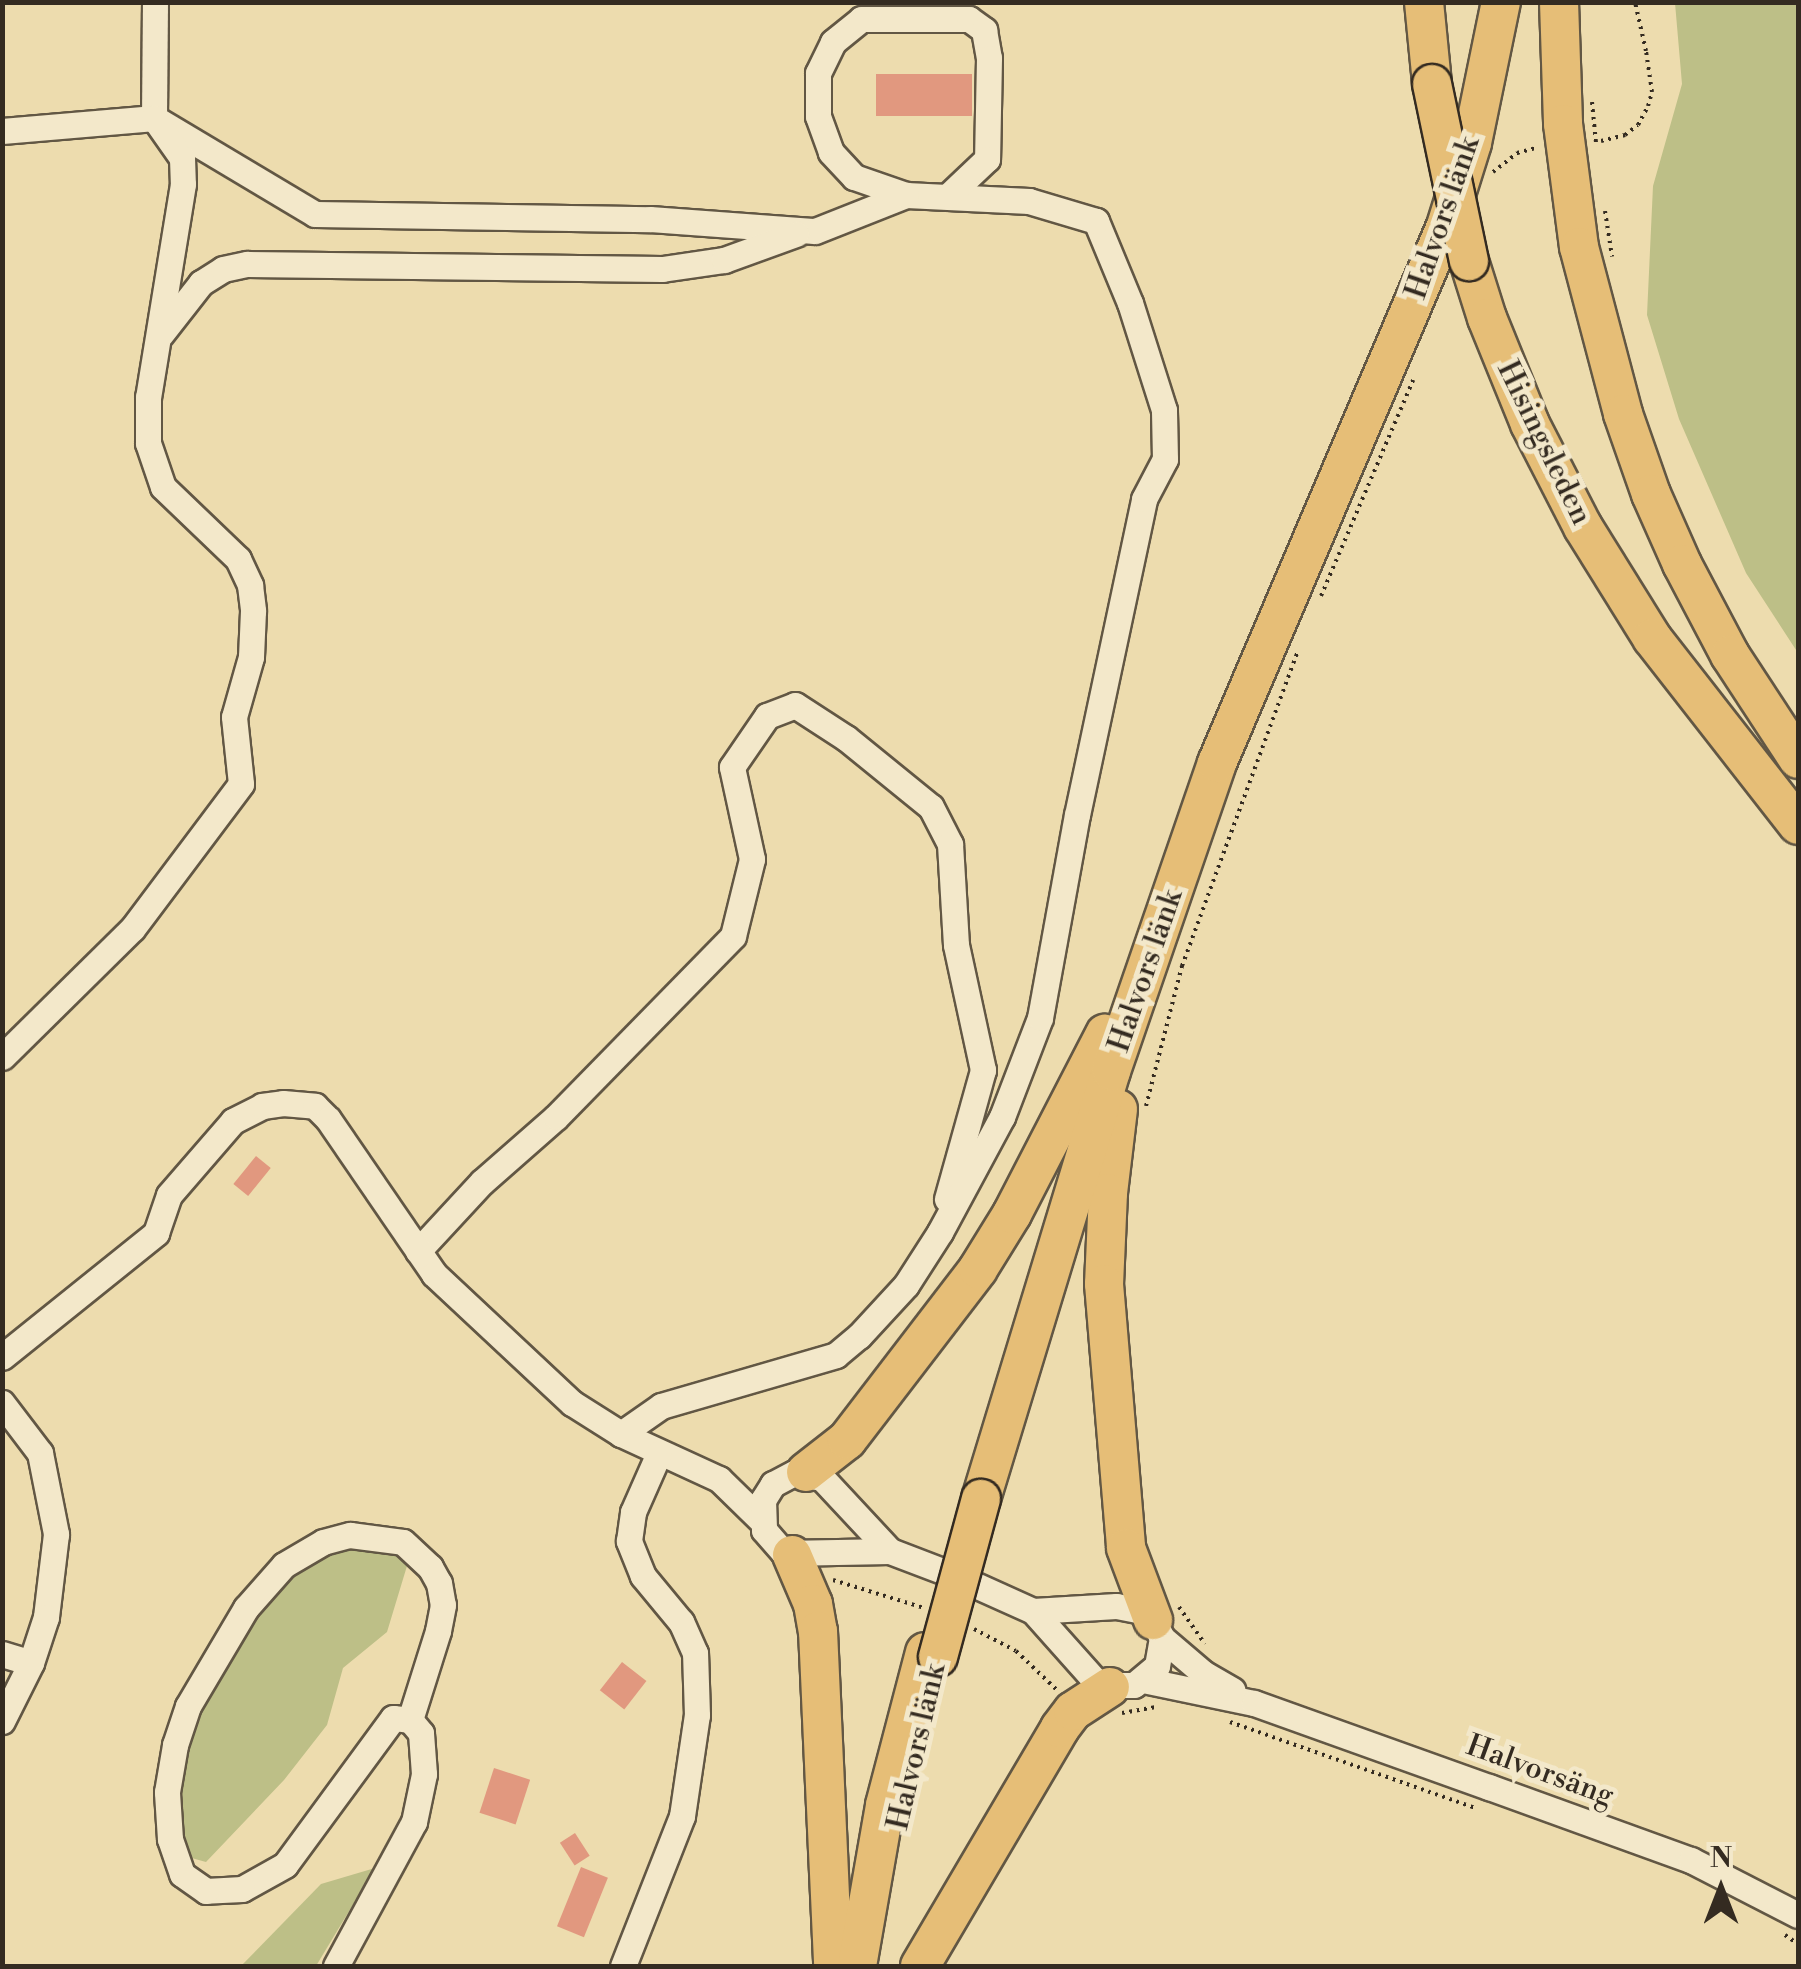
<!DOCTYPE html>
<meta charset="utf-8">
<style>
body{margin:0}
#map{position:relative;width:1801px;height:1969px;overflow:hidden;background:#eddcae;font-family:"Libre Bodoni",serif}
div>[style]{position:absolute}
.green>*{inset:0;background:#bdbf87}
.building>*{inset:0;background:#e1987f;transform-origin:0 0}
.path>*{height:4px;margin-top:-2px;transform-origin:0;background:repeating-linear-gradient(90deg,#342b21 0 2.5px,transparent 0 7.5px)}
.roads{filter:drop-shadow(2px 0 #625744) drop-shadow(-2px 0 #625744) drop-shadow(0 2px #625744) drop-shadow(0 -2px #625744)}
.minor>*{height:25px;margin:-12.5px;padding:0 12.5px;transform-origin:12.5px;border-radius:12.5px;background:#f3e8ca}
.highway>*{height:38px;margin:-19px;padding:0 19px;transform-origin:19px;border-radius:19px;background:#e6be77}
.bridges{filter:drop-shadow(2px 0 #342b21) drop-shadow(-2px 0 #342b21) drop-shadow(0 2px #342b21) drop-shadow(0 -2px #342b21)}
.highway-bridge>*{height:38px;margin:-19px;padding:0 19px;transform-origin:19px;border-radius:19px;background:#e6be77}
span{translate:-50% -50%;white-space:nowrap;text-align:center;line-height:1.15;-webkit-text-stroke:10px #f3e8ca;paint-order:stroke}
.street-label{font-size:30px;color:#342b21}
.frame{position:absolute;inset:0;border:5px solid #342b21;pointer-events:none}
.north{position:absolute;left:1671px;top:1839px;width:100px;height:100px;-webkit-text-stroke:8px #f3e8ca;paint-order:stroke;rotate:0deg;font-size:28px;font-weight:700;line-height:40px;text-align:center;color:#342b21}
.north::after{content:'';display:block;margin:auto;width:35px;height:45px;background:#342b21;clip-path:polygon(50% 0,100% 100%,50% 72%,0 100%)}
</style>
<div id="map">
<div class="green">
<div style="clip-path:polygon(1675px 3px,1798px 3px,1798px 653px,1746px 573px,1679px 419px,1647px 315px,1653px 186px,1682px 84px)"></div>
<div style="clip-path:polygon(339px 1547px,378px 1547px,410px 1556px,387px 1632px,343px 1668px,327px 1725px,284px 1780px,206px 1862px,188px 1857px,177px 1813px,182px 1745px,198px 1704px,255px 1611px,295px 1573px)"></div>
<div style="clip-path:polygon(375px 1868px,316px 1966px,241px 1966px,321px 1884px)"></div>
</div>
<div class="building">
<div style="left:876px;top:74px;width:96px;height:42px"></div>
<div style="left:256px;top:1156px;width:19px;height:36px;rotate:39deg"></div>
<div style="left:622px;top:1662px;width:31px;height:36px;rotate:38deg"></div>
<div style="left:494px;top:1768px;width:38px;height:47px;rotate:18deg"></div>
<div style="left:575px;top:1833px;width:27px;height:18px;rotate:57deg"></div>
<div style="left:581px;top:1867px;width:29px;height:64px;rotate:22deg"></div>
</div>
<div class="path">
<div style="left:1592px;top:102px;width:41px;rotate:84.4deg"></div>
<div style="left:1601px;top:141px;width:25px;rotate:-14deg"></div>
<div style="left:1625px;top:135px;width:16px;rotate:-38deg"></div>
<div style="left:1638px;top:125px;width:21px;rotate:-62deg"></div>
<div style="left:1648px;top:106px;width:15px;rotate:-74deg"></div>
<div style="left:1652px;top:92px;width:41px;rotate:-98.3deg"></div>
<div style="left:1646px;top:51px;width:50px;rotate:-102.7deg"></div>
<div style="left:1493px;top:172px;width:31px;rotate:-38deg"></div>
<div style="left:1517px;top:153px;width:20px;rotate:-15deg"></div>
<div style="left:1605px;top:211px;width:46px;rotate:81.2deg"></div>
<div style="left:1321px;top:596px;width:235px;rotate:-66.9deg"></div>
<div style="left:1146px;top:1106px;width:145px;rotate:-75.6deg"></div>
<div style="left:1182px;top:966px;width:336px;rotate:-69.8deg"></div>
<div style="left:833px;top:1580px;width:95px;rotate:17.1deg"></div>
<div style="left:1179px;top:1607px;width:45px;rotate:54.9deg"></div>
<div style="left:974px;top:1629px;width:47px;rotate:27.6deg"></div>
<div style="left:1016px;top:1651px;width:58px;rotate:43.6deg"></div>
<div style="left:1122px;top:1713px;width:36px;rotate:-10deg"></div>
<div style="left:1230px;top:1722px;width:261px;rotate:19.3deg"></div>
<div style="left:1785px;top:1935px;width:16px;rotate:35deg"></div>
</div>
<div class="roads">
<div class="minor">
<div style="left:155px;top:2px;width:116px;rotate:90.5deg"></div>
<div style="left:154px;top:118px;width:187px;rotate:30.8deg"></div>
<div style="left:315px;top:214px;width:335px;rotate:0.9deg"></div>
<div style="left:650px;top:219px;width:165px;rotate:4.2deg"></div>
<div style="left:815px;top:231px;width:98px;rotate:-21.6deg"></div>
<div style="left:2px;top:131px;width:153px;rotate:-4.9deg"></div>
<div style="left:154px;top:118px;width:49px;rotate:55deg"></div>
<div style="left:182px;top:158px;width:26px;rotate:88deg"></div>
<div style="left:183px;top:184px;width:216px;rotate:99.3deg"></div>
<div style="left:148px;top:397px;width:46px;rotate:90deg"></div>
<div style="left:148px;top:443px;width:46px;rotate:71.2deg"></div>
<div style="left:163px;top:487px;width:104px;rotate:43.8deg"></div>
<div style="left:238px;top:559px;width:29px;rotate:65deg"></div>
<div style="left:250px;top:585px;width:26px;rotate:83deg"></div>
<div style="left:253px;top:611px;width:46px;rotate:92.5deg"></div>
<div style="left:251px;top:657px;width:62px;rotate:105.8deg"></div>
<div style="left:234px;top:717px;width:67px;rotate:84deg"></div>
<div style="left:241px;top:784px;width:181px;rotate:126.9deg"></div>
<div style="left:132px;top:929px;width:182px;rotate:135.4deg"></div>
<div style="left:161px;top:334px;width:65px;rotate:-51.9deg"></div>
<div style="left:201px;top:283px;width:26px;rotate:-32deg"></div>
<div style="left:223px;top:269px;width:25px;rotate:-12deg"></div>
<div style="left:247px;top:264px;width:415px;rotate:0.7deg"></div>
<div style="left:662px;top:269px;width:63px;rotate:-8.3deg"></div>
<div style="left:724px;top:260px;width:77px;rotate:-19.9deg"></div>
<div style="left:418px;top:1251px;width:94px;rotate:-47.2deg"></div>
<div style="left:482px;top:1182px;width:98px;rotate:-41.3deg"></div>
<div style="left:556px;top:1117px;width:253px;rotate:-45.6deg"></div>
<div style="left:733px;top:936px;width:79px;rotate:-76.1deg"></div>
<div style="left:752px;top:859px;width:94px;rotate:-102.3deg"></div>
<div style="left:732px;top:767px;width:62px;rotate:-55.5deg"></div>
<div style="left:767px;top:716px;width:30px;rotate:-21deg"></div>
<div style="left:795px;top:705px;width:61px;rotate:32.9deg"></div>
<div style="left:846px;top:738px;width:109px;rotate:39.1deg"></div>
<div style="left:931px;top:807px;width:42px;rotate:62.8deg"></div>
<div style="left:950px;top:844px;width:101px;rotate:86.6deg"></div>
<div style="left:956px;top:945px;width:128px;rotate:77.8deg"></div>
<div style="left:983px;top:1070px;width:134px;rotate:105.6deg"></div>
<div style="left:2px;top:1357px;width:198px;rotate:-38.8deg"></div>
<div style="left:156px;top:1233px;width:40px;rotate:-71.1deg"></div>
<div style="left:169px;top:1195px;width:98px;rotate:-49.1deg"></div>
<div style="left:233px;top:1121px;width:33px;rotate:-27deg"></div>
<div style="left:262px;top:1106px;width:21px;rotate:-8deg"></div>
<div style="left:283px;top:1103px;width:32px;rotate:5deg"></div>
<div style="left:315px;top:1106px;width:18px;rotate:45deg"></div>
<div style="left:328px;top:1119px;width:188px;rotate:55.6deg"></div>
<div style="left:434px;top:1274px;width:189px;rotate:43.1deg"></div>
<div style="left:572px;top:1403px;width:58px;rotate:32.3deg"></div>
<div style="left:621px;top:1434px;width:108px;rotate:24.7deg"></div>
<div style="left:719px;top:1479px;width:59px;rotate:44.3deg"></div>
<div style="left:2px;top:1403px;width:63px;rotate:52.8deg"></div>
<div style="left:40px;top:1453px;width:83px;rotate:78.8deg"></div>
<div style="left:56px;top:1534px;width:84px;rotate:96.9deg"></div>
<div style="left:46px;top:1617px;width:48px;rotate:108.1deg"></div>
<div style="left:31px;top:1663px;width:65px;rotate:116.6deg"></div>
<div style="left:621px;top:1434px;width:49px;rotate:-35deg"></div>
<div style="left:661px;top:1406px;width:182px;rotate:-16.2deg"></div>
<div style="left:836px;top:1355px;width:30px;rotate:-40deg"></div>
<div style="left:859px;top:1336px;width:69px;rotate:-47.3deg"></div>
<div style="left:906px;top:1285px;width:63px;rotate:-57.3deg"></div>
<div style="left:940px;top:1232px;width:131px;rotate:-61.7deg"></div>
<div style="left:1002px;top:1117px;width:106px;rotate:-69deg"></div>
<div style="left:1040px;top:1018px;width:206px;rotate:-79.7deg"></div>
<div style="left:1077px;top:815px;width:323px;rotate:-78deg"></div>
<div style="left:1144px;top:499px;width:45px;rotate:-62.3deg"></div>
<div style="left:1165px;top:459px;width:49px;rotate:-91.2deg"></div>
<div style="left:1164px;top:410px;width:112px;rotate:-107.6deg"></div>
<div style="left:1130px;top:303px;width:89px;rotate:-112.5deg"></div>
<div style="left:1096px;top:221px;width:70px;rotate:-163.4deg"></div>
<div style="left:1029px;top:201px;width:123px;rotate:-177.2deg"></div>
<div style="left:906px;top:195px;width:55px;rotate:-160.9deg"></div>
<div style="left:854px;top:177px;width:34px;rotate:-133deg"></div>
<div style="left:831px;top:152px;width:38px;rotate:-110deg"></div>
<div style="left:818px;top:116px;width:43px;rotate:-90deg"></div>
<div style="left:818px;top:73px;width:34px;rotate:-64deg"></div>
<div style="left:833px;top:42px;width:36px;rotate:-39deg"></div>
<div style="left:861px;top:19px;width:108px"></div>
<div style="left:969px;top:19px;width:19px;rotate:36deg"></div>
<div style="left:984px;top:30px;width:28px;rotate:80deg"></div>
<div style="left:989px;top:58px;width:101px;rotate:91.1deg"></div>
<div style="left:987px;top:159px;width:52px;rotate:136.5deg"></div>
<div style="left:890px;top:1551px;width:100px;rotate:-133deg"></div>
<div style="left:822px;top:1478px;width:28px;rotate:-170deg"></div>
<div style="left:794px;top:1473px;width:24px;rotate:152deg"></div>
<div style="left:773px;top:1484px;width:19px;rotate:122deg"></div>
<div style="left:763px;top:1500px;width:30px;rotate:88deg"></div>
<div style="left:764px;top:1530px;width:30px;rotate:49deg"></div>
<div style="left:784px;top:1553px;width:106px;rotate:-1.1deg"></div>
<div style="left:890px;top:1551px;width:67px;rotate:20.9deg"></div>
<div style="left:953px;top:1575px;width:88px;rotate:24.2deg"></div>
<div style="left:1033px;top:1611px;width:99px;rotate:48.3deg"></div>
<div style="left:1099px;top:1685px;width:35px"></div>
<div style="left:1134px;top:1685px;width:30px;rotate:-40deg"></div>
<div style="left:1157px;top:1666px;width:28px;rotate:-80deg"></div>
<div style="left:1162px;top:1638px;width:20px;rotate:-117deg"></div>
<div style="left:1153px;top:1620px;width:14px;rotate:-141deg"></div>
<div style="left:1142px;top:1611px;width:26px;rotate:-169deg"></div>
<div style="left:1116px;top:1606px;width:83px;rotate:176.6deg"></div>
<div style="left:1162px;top:1638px;width:54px;rotate:40.5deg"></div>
<div style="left:1203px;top:1673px;width:34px;rotate:30deg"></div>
<div style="left:2px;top:1654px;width:30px;rotate:17deg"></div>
<div style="left:1143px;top:1680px;width:113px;rotate:11.7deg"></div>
<div style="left:1254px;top:1703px;width:250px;rotate:19.7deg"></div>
<div style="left:1489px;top:1787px;width:215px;rotate:19.9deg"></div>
<div style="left:1691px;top:1860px;width:120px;rotate:27.2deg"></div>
<div style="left:336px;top:1966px;width:164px;rotate:-61.6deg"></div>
<div style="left:414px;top:1822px;width:49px;rotate:-78.2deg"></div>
<div style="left:424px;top:1774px;width:41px;rotate:-94.2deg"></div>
<div style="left:421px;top:1733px;width:17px;rotate:-130deg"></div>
<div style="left:410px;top:1720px;width:17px;rotate:-173deg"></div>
<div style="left:393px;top:1718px;width:182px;rotate:126.3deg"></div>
<div style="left:285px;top:1865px;width:49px;rotate:150.8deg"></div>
<div style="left:242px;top:1889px;width:36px;rotate:177deg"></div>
<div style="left:206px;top:1891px;width:29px;rotate:-145deg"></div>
<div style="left:182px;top:1874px;width:37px;rotate:-109deg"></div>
<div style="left:170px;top:1839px;width:47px;rotate:-93.7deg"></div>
<div style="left:167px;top:1792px;width:48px;rotate:-80.3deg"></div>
<div style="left:175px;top:1745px;width:41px;rotate:-71.6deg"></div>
<div style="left:188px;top:1706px;width:114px;rotate:-59.4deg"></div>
<div style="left:246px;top:1608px;width:57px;rotate:-48.5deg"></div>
<div style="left:284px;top:1565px;width:45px;rotate:-30.5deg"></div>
<div style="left:323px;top:1542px;width:28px;rotate:-15deg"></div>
<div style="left:350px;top:1535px;width:53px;rotate:7.5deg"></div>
<div style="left:403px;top:1542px;width:37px;rotate:43deg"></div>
<div style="left:430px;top:1567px;width:18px;rotate:61deg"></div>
<div style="left:439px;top:1583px;width:22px;rotate:80deg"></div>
<div style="left:443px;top:1605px;width:26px;rotate:101deg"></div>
<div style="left:438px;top:1631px;width:93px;rotate:107.5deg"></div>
<div style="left:623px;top:1966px;width:161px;rotate:-68.5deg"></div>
<div style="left:682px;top:1816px;width:102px;rotate:-81.6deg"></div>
<div style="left:697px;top:1715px;width:62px;rotate:-91.8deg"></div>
<div style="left:695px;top:1653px;width:34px;rotate:-114deg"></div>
<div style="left:681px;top:1622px;width:60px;rotate:-129.6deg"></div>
<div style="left:643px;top:1576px;width:38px;rotate:-112deg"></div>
<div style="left:629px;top:1541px;width:29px;rotate:-82deg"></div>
<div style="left:633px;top:1512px;width:64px;rotate:-66.2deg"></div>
</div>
<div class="highway">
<div style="left:1424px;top:2px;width:82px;rotate:84.4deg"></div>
<div style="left:1559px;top:2px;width:122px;rotate:88.1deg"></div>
<div style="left:1563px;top:124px;width:124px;rotate:82.6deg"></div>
<div style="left:1579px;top:247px;width:173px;rotate:75.2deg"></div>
<div style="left:1623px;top:414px;width:85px;rotate:70.7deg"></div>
<div style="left:1651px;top:494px;width:77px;rotate:66.1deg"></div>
<div style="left:1682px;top:564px;width:103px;rotate:62.2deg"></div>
<div style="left:1730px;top:655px;width:124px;rotate:56.8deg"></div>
<div style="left:1469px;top:261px;width:60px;rotate:72.5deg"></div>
<div style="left:1487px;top:318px;width:114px;rotate:67.9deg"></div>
<div style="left:1530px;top:424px;width:116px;rotate:62.8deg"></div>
<div style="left:1583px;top:527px;width:131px;rotate:58.1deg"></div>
<div style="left:1652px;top:638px;width:237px;rotate:52deg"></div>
<div style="left:1118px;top:1109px;width:85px;rotate:96.8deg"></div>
<div style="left:1108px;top:1193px;width:91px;rotate:92.5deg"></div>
<div style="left:1104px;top:1284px;width:265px;rotate:85.2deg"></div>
<div style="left:1126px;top:1548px;width:77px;rotate:69.4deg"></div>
<div style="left:806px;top:1472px;width:52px;rotate:-38deg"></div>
<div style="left:847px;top:1440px;width:215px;rotate:-52.5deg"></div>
<div style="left:978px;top:1269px;width:65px;rotate:-58.3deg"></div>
<div style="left:1012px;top:1214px;width:203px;rotate:-62.7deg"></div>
<div style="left:981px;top:1499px;width:447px;rotate:-73.1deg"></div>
<div style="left:1111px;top:1071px;width:326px;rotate:-71deg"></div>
<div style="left:1217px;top:763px;width:584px;rotate:-66.9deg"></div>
<div style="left:1446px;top:226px;width:87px;rotate:-72.6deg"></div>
<div style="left:1472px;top:143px;width:144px;rotate:-78.4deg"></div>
<div style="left:792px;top:1555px;width:53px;rotate:66.8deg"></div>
<div style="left:813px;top:1604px;width:27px;rotate:80deg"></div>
<div style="left:818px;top:1631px;width:335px;rotate:87.4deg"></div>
<div style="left:857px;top:1966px;width:163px;rotate:-80.1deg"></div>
<div style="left:885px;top:1805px;width:158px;rotate:-75.3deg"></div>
<div style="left:920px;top:1966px;width:276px;rotate:-59.5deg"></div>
<div style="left:1060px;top:1728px;width:21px;rotate:-53deg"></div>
<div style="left:1073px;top:1711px;width:44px;rotate:-33deg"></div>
</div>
</div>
<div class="bridges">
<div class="highway-bridge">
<div style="left:1432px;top:84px;width:181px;rotate:78.2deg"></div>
<div style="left:938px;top:1657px;width:164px;rotate:-74.8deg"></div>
</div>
</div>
<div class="street-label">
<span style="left:1443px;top:218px;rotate:-71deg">Halvors länk</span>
<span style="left:1544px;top:443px;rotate:64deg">Hisingsleden</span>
<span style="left:1146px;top:971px;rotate:-71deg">Halvors länk</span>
<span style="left:917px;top:1747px;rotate:-77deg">Halvors länk</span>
<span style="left:1540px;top:1771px;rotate:20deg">Halvorsäng</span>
</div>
<div class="frame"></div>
<div class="north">N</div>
</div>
